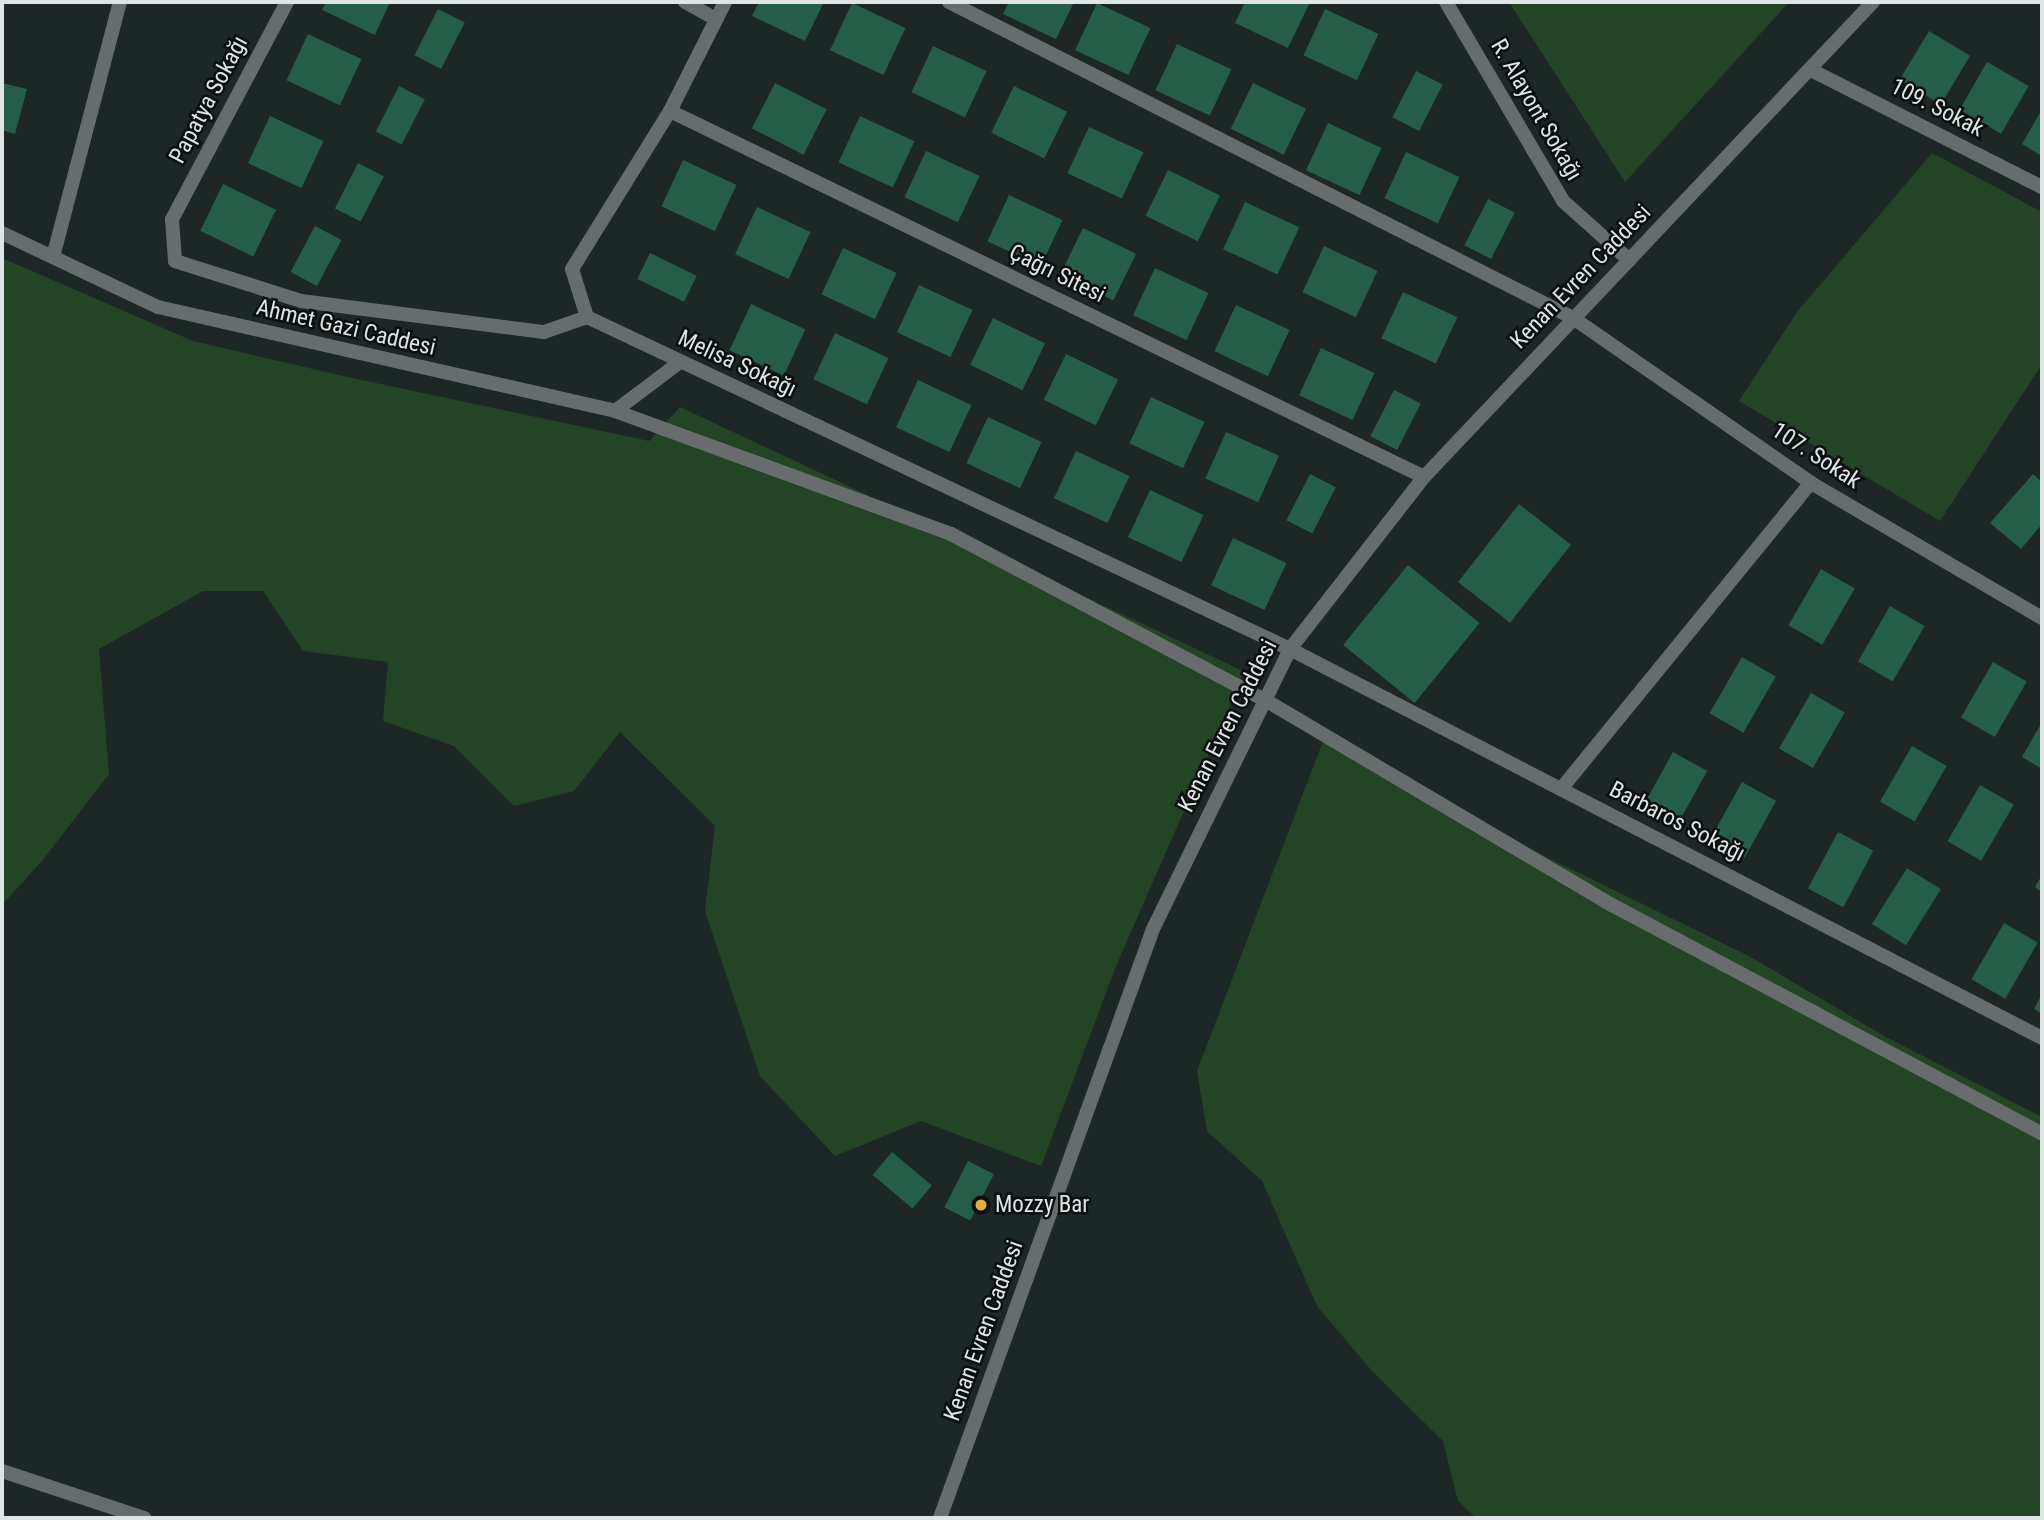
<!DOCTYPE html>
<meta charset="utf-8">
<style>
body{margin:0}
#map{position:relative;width:2044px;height:1520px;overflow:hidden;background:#1d2726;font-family:"Roboto Condensed",sans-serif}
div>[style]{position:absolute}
.green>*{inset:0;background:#244525}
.building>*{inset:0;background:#255e48;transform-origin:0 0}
.service>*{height:14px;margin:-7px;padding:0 7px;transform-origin:7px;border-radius:7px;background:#676d6d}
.minor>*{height:14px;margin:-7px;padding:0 7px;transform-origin:7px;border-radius:7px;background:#676d6d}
.dots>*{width:19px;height:19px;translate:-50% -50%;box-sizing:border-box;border:4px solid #0b0f0f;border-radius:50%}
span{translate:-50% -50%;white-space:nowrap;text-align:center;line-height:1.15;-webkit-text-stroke:5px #0b0f0f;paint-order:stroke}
.street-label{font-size:23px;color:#dee5e4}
.poi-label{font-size:23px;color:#dee5e4}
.left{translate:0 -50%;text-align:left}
.frame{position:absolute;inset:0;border:4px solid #dee5e4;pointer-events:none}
</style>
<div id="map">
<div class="green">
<div style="clip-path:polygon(1509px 2px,1789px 2px,1625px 182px)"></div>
<div style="clip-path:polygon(1932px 153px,2042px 212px,2042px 364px,1940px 521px,1739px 401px,1797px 312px)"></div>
<div style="clip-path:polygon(2px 258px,193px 341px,343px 376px,649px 441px,680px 407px,1245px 672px,1116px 966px,1041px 1166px,921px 1121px,835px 1156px,760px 1076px,705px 911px,715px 826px,620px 732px,574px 791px,514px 806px,454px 746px,383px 721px,388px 662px,303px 651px,263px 591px,203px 591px,99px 649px,109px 774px,42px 861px,2px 905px)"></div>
<div style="clip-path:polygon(1327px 731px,1513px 841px,1749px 956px,1884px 1036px,2042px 1117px,2042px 1518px,1476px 1518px,1458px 1501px,1443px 1441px,1372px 1371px,1317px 1306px,1262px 1181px,1207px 1131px,1197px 1071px)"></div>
</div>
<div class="building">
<div style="clip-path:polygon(326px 2px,390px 2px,375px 35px,322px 10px)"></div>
<div style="clip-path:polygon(759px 2px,824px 2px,805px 41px,752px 16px)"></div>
<div style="clip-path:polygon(1009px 2px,1074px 2px,1056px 39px,1003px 14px)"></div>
<div style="clip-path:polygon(1245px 2px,1310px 2px,1288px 48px,1235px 23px)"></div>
<div style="left:852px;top:3px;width:59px;height:52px;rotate:25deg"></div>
<div style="left:1097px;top:3px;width:59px;height:52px;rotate:25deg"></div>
<div style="left:438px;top:9px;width:30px;height:52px;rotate:27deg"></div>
<div style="left:1325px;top:9px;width:59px;height:51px;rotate:25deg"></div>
<div style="left:1929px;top:31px;width:48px;height:57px;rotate:31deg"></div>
<div style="left:308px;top:34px;width:59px;height:51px;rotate:25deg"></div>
<div style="left:1177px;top:44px;width:60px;height:51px;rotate:25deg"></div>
<div style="left:933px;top:46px;width:59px;height:51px;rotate:25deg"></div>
<div style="left:1987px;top:62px;width:48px;height:55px;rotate:30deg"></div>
<div style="left:1416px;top:71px;width:30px;height:52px;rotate:27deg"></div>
<div style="clip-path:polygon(2px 83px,27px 89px,15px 134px,2px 130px)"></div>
<div style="left:775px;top:83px;width:58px;height:51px;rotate:27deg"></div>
<div style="left:1253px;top:83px;width:59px;height:51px;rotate:26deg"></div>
<div style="left:399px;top:86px;width:29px;height:51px;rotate:27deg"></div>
<div style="left:1014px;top:86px;width:59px;height:52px;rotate:26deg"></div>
<div style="clip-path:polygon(2042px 109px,2042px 156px,2022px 144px)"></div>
<div style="left:270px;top:116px;width:59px;height:52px;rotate:25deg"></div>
<div style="left:860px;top:116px;width:60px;height:51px;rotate:25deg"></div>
<div style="left:1328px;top:123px;width:59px;height:52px;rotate:25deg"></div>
<div style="left:1089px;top:127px;width:60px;height:51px;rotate:25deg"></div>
<div style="left:926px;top:151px;width:59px;height:51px;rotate:25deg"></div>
<div style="left:1406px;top:152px;width:59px;height:51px;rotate:25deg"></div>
<div style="left:683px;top:160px;width:59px;height:51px;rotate:25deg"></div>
<div style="left:358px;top:163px;width:29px;height:51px;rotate:27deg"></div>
<div style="left:1168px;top:170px;width:58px;height:51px;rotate:26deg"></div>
<div style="left:223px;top:184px;width:59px;height:52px;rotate:26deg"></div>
<div style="left:1009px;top:195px;width:59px;height:51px;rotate:25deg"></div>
<div style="left:1488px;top:199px;width:30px;height:52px;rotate:27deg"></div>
<div style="left:1245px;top:202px;width:60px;height:52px;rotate:25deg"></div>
<div style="left:757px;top:207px;width:59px;height:52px;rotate:25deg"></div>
<div style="left:315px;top:226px;width:30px;height:52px;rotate:28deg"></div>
<div style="left:1083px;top:228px;width:59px;height:52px;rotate:26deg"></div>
<div style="left:1324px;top:246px;width:59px;height:51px;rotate:25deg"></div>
<div style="left:843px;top:248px;width:59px;height:51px;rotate:25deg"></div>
<div style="left:650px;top:253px;width:52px;height:29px;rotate:26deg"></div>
<div style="left:1155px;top:268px;width:59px;height:52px;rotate:25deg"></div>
<div style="left:919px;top:285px;width:59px;height:52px;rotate:25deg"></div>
<div style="left:1403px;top:292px;width:60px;height:51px;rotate:25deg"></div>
<div style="left:751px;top:304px;width:60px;height:51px;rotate:25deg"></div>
<div style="left:1236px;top:305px;width:59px;height:51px;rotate:25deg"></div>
<div style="left:993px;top:318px;width:58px;height:52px;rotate:26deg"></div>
<div style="left:835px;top:333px;width:59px;height:51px;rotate:25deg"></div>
<div style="left:1321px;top:348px;width:59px;height:52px;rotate:25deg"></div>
<div style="left:1066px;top:354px;width:58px;height:51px;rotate:26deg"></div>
<div style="left:918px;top:380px;width:59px;height:52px;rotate:25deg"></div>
<div style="left:1394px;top:390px;width:30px;height:52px;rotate:27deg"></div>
<div style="left:1151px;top:397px;width:59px;height:51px;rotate:25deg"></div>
<div style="left:988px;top:417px;width:59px;height:51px;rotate:25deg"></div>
<div style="left:1226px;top:432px;width:58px;height:51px;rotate:24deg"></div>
<div style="left:1076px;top:451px;width:59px;height:52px;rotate:25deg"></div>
<div style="left:1310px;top:474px;width:29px;height:52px;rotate:27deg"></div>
<div style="clip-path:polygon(2033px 474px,2042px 482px,2042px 524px,2021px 549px,1990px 523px)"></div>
<div style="left:1150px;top:490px;width:59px;height:52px;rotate:25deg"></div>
<div style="left:1519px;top:504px;width:66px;height:99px;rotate:38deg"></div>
<div style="left:1233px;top:538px;width:59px;height:52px;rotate:25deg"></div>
<div style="left:1408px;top:565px;width:92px;height:103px;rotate:39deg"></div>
<div style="left:1821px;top:569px;width:39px;height:65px;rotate:30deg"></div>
<div style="left:1890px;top:606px;width:40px;height:64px;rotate:30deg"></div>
<div style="left:1742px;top:657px;width:39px;height:65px;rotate:30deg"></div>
<div style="left:1993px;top:662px;width:39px;height:64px;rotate:30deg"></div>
<div style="left:1811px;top:693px;width:39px;height:64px;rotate:30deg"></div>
<div style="clip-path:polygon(2042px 722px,2042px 769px,2022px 757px)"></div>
<div style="left:1912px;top:746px;width:40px;height:64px;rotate:30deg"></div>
<div style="left:1673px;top:752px;width:39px;height:65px;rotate:29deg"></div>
<div style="left:1742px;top:782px;width:39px;height:65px;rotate:29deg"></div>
<div style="left:1980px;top:785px;width:39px;height:65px;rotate:30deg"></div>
<div style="left:1838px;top:832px;width:40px;height:64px;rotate:28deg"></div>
<div style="left:1907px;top:868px;width:40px;height:66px;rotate:32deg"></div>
<div style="clip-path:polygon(2042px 875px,2042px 892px,2035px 887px)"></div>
<div style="left:2004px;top:923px;width:39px;height:65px;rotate:30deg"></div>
<div style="clip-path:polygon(2042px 994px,2042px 1014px,2034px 1009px)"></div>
<div style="left:892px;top:1152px;width:52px;height:30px;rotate:40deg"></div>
<div style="left:968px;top:1161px;width:29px;height:52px;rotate:27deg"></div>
</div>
<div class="service">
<div style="left:53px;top:257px;width:264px;rotate:-75.3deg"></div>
</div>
<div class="minor">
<div style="left:287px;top:2px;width:246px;rotate:117.9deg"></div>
<div style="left:172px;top:219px;width:42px;rotate:85.9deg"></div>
<div style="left:175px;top:261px;width:132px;rotate:17.6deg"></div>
<div style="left:301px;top:301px;width:245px;rotate:7.3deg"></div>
<div style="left:544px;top:332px;width:46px;rotate:-19.2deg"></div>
<div style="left:587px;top:317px;width:777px;rotate:25.28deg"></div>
<div style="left:1290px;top:649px;width:847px;rotate:27.35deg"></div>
<div style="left:685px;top:2px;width:35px;rotate:29deg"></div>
<div style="left:949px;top:2px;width:699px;rotate:26.86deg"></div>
<div style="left:1573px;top:318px;width:290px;rotate:34.7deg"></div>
<div style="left:1811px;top:483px;width:268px;rotate:30.3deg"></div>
<div style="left:1446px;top:2px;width:231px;rotate:59.5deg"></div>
<div style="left:1563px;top:201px;width:89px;rotate:41.8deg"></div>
<div style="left:1811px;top:70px;width:259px;rotate:26.9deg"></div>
<div style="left:670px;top:111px;width:838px;rotate:25.89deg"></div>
<div style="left:2px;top:233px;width:173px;rotate:25.4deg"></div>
<div style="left:158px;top:307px;width:469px;rotate:12.8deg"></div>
<div style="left:615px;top:411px;width:81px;rotate:-37deg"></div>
<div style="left:587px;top:317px;width:50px;rotate:-107.4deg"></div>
<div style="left:572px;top:269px;width:186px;rotate:-58.2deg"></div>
<div style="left:670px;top:111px;width:122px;rotate:-63.2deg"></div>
<div style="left:615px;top:411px;width:358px;rotate:20.1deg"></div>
<div style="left:951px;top:534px;width:355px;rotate:27.9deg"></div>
<div style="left:1265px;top:700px;width:403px;rotate:30.6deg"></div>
<div style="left:1612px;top:905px;width:487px;rotate:28deg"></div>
<div style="left:1561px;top:789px;width:395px;rotate:-50.8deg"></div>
<div style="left:2px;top:1471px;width:150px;rotate:18.3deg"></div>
<div style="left:940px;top:1518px;width:626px;rotate:-70.12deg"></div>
<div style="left:1153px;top:929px;width:312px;rotate:-63.9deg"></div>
<div style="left:1290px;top:649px;width:218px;rotate:-52.1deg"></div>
<div style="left:1424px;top:477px;width:654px;rotate:-46.61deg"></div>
</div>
<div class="dots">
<div style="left:981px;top:1205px;background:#e3ae35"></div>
</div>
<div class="street-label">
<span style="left:209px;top:100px;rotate:-62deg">Papatya Sokağı</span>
<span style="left:1937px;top:108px;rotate:27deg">109. Sokak</span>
<span style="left:1536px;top:110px;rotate:60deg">R. Alayont Sokağı</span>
<span style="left:1057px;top:274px;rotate:26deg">Çağrı Sitesi</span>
<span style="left:1581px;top:277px;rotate:-46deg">Kenan Evren Caddesi</span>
<span style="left:346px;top:328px;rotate:13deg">Ahmet Gazi Caddesi</span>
<span style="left:737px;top:364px;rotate:25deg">Melisa Sokağı</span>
<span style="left:1816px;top:456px;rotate:33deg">107. Sokak</span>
<span style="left:1228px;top:726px;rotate:-63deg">Kenan Evren Caddesi</span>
<span style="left:1677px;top:822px;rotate:27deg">Barbaros Sokağı</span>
<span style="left:984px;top:1331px;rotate:-70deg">Kenan Evren Caddesi</span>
</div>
<div class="poi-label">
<span class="left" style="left:995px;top:1205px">Mozzy Bar</span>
</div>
<div class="frame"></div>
</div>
